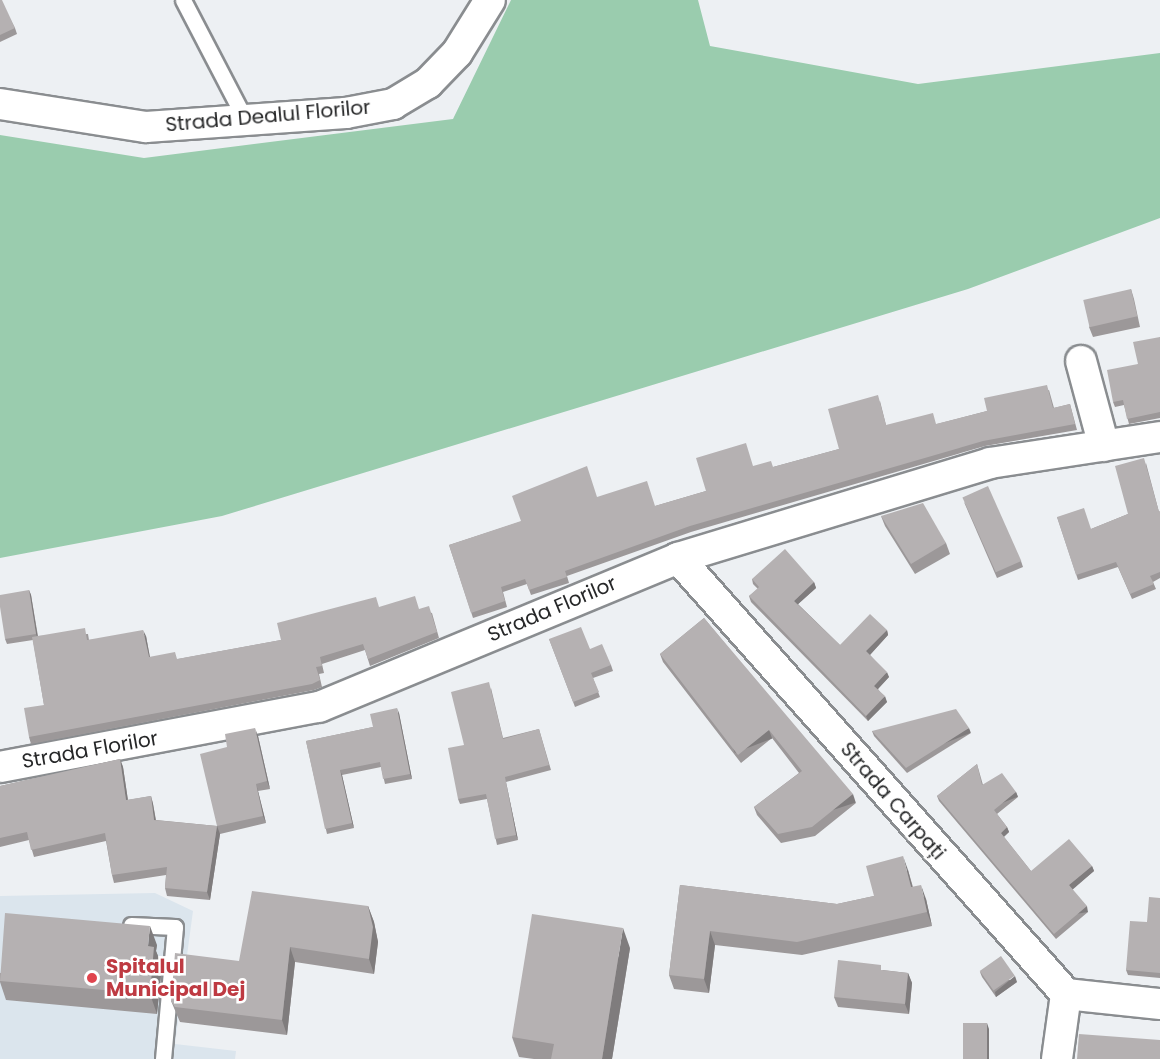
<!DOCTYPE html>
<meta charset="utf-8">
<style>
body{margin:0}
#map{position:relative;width:1160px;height:1059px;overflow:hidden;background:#edf0f3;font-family:Poppins,sans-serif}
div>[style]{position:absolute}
.built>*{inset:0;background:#dbe5ed}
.forest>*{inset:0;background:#9accae}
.roads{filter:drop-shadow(2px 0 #8a8d90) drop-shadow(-2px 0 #8a8d90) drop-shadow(0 2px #8a8d90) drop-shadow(0 -2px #8a8d90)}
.lane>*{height:15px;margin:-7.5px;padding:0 7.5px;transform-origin:7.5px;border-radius:7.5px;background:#fff}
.street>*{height:30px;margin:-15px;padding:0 15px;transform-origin:15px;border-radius:15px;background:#fff}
.wall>*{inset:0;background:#9c9899}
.shaded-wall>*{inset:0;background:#7f7c7d;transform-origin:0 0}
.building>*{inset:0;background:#b5b1b2;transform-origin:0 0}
.dots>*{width:16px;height:16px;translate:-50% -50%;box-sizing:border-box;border:3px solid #fff;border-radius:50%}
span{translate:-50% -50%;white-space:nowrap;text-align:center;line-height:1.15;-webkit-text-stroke:5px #fff;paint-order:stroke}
.street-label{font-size:20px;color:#262728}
.health-label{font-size:20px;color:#be3a42;font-weight:700}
.left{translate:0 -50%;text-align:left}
</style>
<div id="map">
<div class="built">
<div style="clip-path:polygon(155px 893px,193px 911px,175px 1044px,236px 1051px,235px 1059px,0 1059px,0 896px)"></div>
</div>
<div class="forest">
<div style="clip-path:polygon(511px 0,698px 0,710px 46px,918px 84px,1160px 53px,1160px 218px,968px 289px,222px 516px,0 558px,0 135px,144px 158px,453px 119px)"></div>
</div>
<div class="roads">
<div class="lane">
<div style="left:183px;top:0;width:132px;rotate:62.5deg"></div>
<div style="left:131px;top:925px;width:44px;rotate:2.6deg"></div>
<div style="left:175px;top:927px;width:133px;rotate:95.2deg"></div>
</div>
<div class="street">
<div style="left:0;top:104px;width:148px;rotate:9deg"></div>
<div style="left:146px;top:127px;width:200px;rotate:-4deg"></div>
<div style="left:346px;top:113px;width:48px;rotate:-10.8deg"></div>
<div style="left:393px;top:104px;width:41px;rotate:-31deg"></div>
<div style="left:428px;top:83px;width:42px;rotate:-46deg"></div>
<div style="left:457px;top:53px;width:62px;rotate:-58.1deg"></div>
<div style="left:1081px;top:361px;width:88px;rotate:74.9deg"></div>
<div style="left:678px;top:558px;width:584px;rotate:48.33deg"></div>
<div style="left:0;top:767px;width:325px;rotate:-10.7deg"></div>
<div style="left:319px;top:707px;width:389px;rotate:-22.5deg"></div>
<div style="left:678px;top:558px;width:326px;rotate:-16.9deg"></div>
<div style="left:990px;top:463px;width:172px;rotate:-8.7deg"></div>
<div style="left:1066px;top:994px;width:95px;rotate:6.1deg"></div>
<div style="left:1057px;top:1059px;width:66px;rotate:-82.1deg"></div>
</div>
</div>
<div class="wall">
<div style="clip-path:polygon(0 0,15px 28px,17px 34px,0 42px)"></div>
<div style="clip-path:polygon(1131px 289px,1134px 299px,1140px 327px,1093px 337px,1089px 327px)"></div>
<div style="clip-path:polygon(1160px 337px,1160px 418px,1129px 424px,1124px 405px,1115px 407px,1113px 402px,1138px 364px)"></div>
<div style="clip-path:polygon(1049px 390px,1054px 408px,1070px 404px,1077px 430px,985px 446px,691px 532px,567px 576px,569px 583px,531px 595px,527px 584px,503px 592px,507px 607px,473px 618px,449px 545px,597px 497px,655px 506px,706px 491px,753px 466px,773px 467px,839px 449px,880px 401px,886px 425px,937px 424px,987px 411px)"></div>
<div style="clip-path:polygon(1146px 463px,1159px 512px,1160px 511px,1160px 578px,1153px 582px,1156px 589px,1132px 599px,1118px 567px,1078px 580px,1057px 517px,1091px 529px,1128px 514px)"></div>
<div style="clip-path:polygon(964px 502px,1021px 561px,1023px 567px,997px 578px)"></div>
<div style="clip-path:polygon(881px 516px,946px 543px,950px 554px,915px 574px,885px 526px)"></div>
<div style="clip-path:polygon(752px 579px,814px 582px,816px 588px,798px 604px,840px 645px,887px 630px,888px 635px,870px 655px,889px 677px,878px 689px,887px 702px,868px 721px,751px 602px,749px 596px,758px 589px,753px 584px)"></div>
<div style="clip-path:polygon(29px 590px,31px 595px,38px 636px,88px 634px,89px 640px,146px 636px,150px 657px,178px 659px,281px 640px,379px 607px,419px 609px,432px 613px,439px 638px,370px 666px,365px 650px,322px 664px,324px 673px,319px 674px,322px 687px,314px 690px,31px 744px,29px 737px,44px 705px,33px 640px,7px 644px,5px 639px)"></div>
<div style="clip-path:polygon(704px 618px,856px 803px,815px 836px,781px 843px,757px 815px,754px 807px,799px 773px,772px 738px,741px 763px,663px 662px,660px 654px)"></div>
<div style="clip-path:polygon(549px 639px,590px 649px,611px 665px,613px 671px,593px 678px,600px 697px,575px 707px)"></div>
<div style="clip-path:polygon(491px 688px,503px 738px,539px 729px,551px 770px,506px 782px,518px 840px,497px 845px,487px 799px,460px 804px,458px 799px,464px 745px)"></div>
<div style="clip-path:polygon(399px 713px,412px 779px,385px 784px,381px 767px,342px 775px,354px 828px,327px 834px,306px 741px,373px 727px)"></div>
<div style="clip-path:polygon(872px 731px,971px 733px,907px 773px,874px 736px)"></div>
<div style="clip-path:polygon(258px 736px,270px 789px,258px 791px,266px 823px,220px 834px,210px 900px,167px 896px,165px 888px,166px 875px,114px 883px,112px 875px,106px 841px,34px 857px,29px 840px,0 847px,0 786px,120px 759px,123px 767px,128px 800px,151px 796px,153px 804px,156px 820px,217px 826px,227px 747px)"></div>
<div style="clip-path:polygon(977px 764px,983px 785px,1016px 792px,1018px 797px,997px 814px,1007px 827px,1009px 832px,1004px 837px,1031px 871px,1092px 866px,1094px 871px,1072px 889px,1088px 912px,1056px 939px,939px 801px,937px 796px)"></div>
<div style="clip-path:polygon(908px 870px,913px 887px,926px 899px,932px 926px,802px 955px,715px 945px,709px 993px,674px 989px,669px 975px,680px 885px,837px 904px,874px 896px)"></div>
<div style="clip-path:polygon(1160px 898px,1160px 979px,1160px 978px,1128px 975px,1126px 970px,1147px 922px)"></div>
<div style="clip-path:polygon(368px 906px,374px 922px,378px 942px,374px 974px,295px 962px,287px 1035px,180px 1022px,171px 1001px,239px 961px)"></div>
<div style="clip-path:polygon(157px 945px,156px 951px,162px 966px,157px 1014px,6px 1000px,0 982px,0 973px)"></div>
<div style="clip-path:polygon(630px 948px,612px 1059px,534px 1059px,519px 1057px,512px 1037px)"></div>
<div style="clip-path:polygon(883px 970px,908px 973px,912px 983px,909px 1014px,838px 1007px,834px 997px)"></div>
<div style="clip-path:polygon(980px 972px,1017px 982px,996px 997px,982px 977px)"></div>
</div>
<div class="shaded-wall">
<div style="clip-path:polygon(814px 582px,816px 588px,796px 606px,794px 601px)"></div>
<div style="clip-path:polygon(29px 590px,31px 595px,38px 639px,36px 634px)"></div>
<div style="clip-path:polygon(143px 630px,146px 636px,151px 664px,149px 657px)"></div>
<div style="clip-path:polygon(887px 630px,888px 635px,868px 657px,866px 651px)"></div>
<div style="clip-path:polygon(887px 672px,889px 677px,876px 691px,874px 686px)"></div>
<div style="clip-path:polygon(885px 696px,887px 702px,868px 721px,866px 716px)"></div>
<div style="clip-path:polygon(397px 708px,399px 713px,412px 779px,410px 774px)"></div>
<div style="clip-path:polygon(255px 728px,258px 736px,270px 789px,267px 781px)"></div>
<div style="left:969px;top:728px;width:5px;height:75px;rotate:68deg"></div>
<div style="left:769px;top:730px;width:9px;height:40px;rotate:69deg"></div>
<div style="clip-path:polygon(120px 759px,123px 767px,129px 808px,126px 800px)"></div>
<div style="clip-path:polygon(340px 770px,342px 775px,354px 828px,352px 823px)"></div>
<div style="clip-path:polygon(505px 777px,506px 782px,518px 840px,516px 835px)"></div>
<div style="clip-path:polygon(256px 784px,258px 791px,266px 823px,263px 816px)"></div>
<div style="left:1016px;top:792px;width:5px;height:28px;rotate:68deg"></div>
<div style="left:853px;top:794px;width:9px;height:53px;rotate:72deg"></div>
<div style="clip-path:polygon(151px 796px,153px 804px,157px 828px,154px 820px)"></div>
<div style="clip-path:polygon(217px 826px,220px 834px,210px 900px,207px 892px)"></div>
<div style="clip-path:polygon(1007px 827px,1009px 832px,1002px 838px,1001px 833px)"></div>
<div style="clip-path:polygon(903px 856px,908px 870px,916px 901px,911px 887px)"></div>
<div style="clip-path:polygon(1092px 866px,1094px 871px,1071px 891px,1069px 885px)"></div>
<div style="clip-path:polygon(921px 885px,926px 899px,932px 926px,927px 912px)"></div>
<div style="clip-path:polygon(368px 906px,374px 922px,378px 942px,374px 974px,369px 959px)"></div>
<div style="left:1087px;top:906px;width:6px;height:43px;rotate:81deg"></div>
<div style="clip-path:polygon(150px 926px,157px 945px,156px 951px,162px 966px,157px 1014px,150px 994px,148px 946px)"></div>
<div style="clip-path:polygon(623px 928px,630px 948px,612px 1059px,602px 1059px)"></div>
<div style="clip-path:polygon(710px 931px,715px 945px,709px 993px,704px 979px)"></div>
<div style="clip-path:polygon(290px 947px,295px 962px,287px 1035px,282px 1020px)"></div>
<div style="clip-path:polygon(908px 973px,912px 983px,909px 1014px,905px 1004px)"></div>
<div style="clip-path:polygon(1015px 976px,1017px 982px,996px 997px,995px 992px)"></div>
<div style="clip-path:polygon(987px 1023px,989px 1029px,989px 1059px,987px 1059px)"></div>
</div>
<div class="building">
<div style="clip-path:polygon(0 0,2px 0,15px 28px,0 35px)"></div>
<div style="left:1131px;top:289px;width:28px;height:49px;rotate:77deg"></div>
<div style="clip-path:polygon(1160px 337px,1160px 412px,1127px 419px,1123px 400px,1113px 402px,1107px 370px,1138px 364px,1133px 342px)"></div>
<div style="clip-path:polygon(1047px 385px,1053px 408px,1070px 404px,1075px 424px,983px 441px,690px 526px,565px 571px,567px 577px,529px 590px,525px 579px,501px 587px,505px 601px,471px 613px,449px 545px,521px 521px,512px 496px,587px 466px,597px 497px,647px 481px,655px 506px,706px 491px,696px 458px,746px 443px,753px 466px,771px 461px,773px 467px,839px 449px,828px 409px,878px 395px,886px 425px,933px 413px,936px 424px,987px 411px,984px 398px)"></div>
<div style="clip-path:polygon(1144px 458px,1159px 512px,1160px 511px,1160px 572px,1150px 576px,1154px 584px,1130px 594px,1116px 562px,1076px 575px,1057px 517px,1084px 508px,1091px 529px,1128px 514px,1115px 466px)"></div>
<div style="left:988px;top:486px;width:82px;height:28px;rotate:66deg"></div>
<div style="clip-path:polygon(923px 503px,946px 543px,911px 564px,881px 516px)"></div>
<div style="clip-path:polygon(785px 549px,814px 582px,794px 601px,840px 645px,870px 614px,887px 630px,866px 651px,887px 672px,874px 686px,885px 696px,866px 716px,749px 596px,759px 587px,752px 579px)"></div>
<div style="clip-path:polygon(29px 590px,36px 634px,5px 639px,0 607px,0 595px)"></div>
<div style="clip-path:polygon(415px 596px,419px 609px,429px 606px,437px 632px,368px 659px,363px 644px,320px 657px,322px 666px,316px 667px,320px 680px,312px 684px,29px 737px,24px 708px,44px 705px,32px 637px,85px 628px,87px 640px,143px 630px,149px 657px,175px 652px,177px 659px,281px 640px,277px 623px,376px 597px,379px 607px)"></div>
<div style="clip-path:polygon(704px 618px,853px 794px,812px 827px,778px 834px,754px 807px,802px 771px,769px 730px,738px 755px,660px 654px)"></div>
<div style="clip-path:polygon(581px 627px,590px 649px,602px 644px,611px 665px,591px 673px,599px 692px,573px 702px,549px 639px)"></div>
<div style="clip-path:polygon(489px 682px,503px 739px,539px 729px,549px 765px,505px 777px,516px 835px,495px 839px,486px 794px,458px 799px,448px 748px,464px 745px,451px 692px)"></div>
<div style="clip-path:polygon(397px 708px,410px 774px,383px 779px,380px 762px,340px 770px,352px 823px,325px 829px,306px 741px,373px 727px,370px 714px)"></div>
<div style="clip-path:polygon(956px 709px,969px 728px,906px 768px,872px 731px)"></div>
<div style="clip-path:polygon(255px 728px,267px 781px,256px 784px,263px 816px,217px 826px,207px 892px,165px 888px,167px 867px,112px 875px,105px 833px,31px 850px,27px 832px,0 838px,0 786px,120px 759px,126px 800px,151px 796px,154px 820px,217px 826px,200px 754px,227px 747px,225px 734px)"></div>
<div style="clip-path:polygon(977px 764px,982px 785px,1002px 773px,1016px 792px,994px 810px,1007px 827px,1001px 833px,1031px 871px,1069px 839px,1092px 866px,1069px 885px,1087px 906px,1054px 934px,937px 796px)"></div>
<div style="clip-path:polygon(903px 856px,911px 887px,921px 885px,927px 912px,797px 942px,710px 931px,704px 979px,669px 975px,680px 885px,837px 904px,874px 896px,866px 866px)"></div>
<div style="clip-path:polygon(252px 891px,368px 906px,373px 927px,369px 959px,290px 947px,282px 1020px,175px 1007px,171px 1001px,175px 953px,239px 961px)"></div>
<div style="clip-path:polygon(1149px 897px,1160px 898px,1160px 973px,1126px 970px,1130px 921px,1147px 922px)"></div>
<div style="clip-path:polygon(5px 913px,150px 926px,148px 946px,154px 947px,150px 994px,0 981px)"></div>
<div style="clip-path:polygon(532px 914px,623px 928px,602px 1059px,551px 1059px,554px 1044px,512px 1037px)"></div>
<div style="left:1001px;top:956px;width:24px;height:26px;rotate:55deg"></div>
<div style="clip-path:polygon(838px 960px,881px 965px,881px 970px,908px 973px,905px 1004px,834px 997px)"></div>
<div style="left:963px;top:1023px;width:24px;height:36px"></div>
<div style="clip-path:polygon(1079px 1034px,1160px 1040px,1160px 1059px,1077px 1059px)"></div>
</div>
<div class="dots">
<div style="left:92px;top:978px;background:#e0444e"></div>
</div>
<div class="street-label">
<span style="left:268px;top:116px;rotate:-5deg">Strada Dealul Florilor</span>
<span style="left:552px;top:609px;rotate:-23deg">Strada Florilor</span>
<span style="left:90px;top:750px;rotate:-10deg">Strada Florilor</span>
<span style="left:893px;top:801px;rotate:49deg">Strada Carpați</span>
</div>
<div class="health-label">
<span class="left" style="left:106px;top:978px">Spitalul<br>Municipal Dej</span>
</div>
</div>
